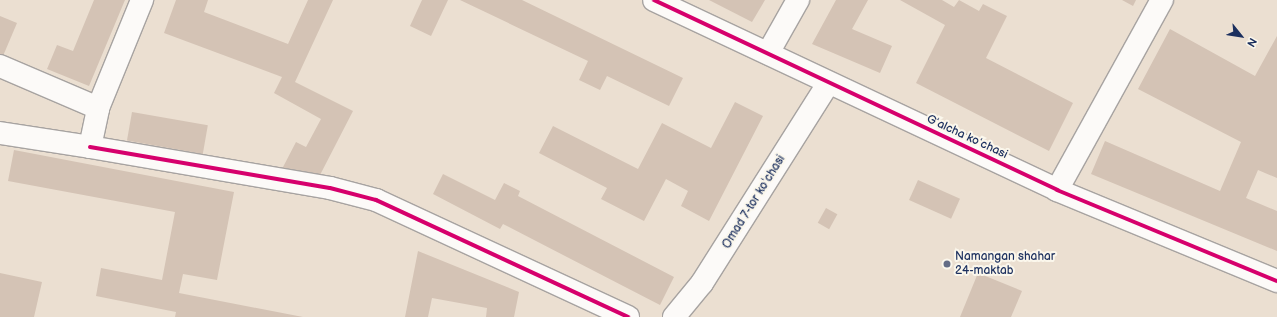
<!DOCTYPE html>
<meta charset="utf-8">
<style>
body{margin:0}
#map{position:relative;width:1277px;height:317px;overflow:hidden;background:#ebdfd1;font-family:"Balsamiq Sans",sans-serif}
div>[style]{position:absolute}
.building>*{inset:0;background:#d4c3b5;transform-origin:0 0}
.roads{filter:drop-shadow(1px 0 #a7a3a1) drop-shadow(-1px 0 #a7a3a1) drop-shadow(0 1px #a7a3a1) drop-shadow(0 -1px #a7a3a1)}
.street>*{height:22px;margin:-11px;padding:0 11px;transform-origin:11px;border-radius:11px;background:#fcfaf8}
.secondary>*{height:22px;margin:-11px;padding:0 11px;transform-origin:11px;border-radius:11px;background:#fcfaf8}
.cycleway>*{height:4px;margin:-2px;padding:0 2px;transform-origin:2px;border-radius:2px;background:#d6006c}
.dots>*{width:11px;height:11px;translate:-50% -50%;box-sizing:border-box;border:2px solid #fbf7ec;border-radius:50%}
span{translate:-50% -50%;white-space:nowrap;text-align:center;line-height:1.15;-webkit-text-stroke:4px #fbf7ec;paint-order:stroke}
.street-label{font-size:12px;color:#1b2f5e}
.poi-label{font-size:12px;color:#1b2f5e}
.left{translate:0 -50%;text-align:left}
.north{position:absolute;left:1221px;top:16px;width:40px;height:40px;-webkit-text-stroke:3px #fbf7ec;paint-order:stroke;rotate:120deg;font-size:11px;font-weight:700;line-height:16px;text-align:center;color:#1b2f5e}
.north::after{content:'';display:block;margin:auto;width:14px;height:18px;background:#1b2f5e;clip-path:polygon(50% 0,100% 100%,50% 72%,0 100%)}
</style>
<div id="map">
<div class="building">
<div style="clip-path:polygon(94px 0,125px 0,89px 86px,47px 69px,57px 45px,73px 51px)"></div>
<div style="clip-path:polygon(176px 0,208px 0,204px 12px,288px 44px,308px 0,333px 0,295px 82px,353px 111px,320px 175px,282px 169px,296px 142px,306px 147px,321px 119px,274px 93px,282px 77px,164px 33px)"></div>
<div style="clip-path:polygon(422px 0,448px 0,431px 36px,410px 26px)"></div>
<div style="clip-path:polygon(460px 0,522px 0,683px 78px,669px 106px,607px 76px,600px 90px,579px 80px,588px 61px)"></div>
<div style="clip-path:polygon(709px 0,765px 0,752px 22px)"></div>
<div style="clip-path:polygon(836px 0,868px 0,852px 29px,892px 46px,880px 73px,812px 44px)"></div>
<div style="clip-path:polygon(900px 0,942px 0,954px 7px,959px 0,979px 11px,983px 4px,1007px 16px,986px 58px,1073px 103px,1049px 151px,916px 83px,945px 25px)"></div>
<div style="clip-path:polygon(1122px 0,1136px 0,1133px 6px)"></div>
<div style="clip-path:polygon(0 16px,17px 23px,3px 56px,0 55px)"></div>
<div style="clip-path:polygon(1170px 29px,1255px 76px,1277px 36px,1277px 178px,1258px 170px,1246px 198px,1277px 211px,1277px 251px,1091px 174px,1105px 141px,1220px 191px,1241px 142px,1138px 89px)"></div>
<div style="clip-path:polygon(735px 102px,763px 116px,709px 221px,681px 206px,688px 191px,666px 179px,644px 221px,601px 199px,607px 188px,539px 153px,553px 126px,638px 169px,662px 123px,711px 148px)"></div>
<div style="left:132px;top:112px;width:77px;height:29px;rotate:10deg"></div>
<div style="clip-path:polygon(14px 150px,234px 192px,217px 280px,183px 274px,179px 293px,303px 317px,175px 317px,176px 312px,96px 296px,101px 268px,162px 280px,175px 212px,8px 181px)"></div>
<div style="clip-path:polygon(443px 174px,495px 200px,504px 183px,520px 191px,518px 196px,674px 277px,660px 305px,503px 224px,500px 229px,433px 194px)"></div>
<div style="left:918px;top:180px;width:46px;height:22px;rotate:24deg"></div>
<div style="left:826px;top:208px;width:13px;height:17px;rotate:29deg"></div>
<div style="clip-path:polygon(418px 251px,519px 292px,514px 317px,486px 317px,487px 308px,432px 298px,428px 317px,405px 317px)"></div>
<div style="clip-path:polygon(0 273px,42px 282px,34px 317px,0 317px)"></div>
<div style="clip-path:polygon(978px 273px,1022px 291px,1011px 317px,960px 317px)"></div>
</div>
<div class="roads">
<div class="street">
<div style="left:768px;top:53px;width:61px;rotate:-60.5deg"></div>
<div style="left:0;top:66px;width:107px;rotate:23.2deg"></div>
<div style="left:0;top:133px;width:91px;rotate:8.8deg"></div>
<div style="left:90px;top:147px;width:40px;rotate:-78deg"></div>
<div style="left:98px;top:108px;width:117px;rotate:-67.8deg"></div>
<div style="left:90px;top:147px;width:243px;rotate:9.7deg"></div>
<div style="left:330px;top:188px;width:48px;rotate:14.6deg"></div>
<div style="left:376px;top:200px;width:278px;rotate:24.9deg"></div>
<div style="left:1057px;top:190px;width:217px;rotate:-61.1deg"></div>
<div style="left:674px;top:317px;width:44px;rotate:-50.5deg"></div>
<div style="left:702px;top:283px;width:236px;rotate:-57.7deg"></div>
</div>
<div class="secondary">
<div style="left:654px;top:0;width:446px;rotate:25.2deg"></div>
<div style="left:1057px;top:190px;width:238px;rotate:22.5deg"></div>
</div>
</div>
<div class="cycleway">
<div style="left:654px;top:0;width:446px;rotate:25.2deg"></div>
<div style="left:1057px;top:190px;width:238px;rotate:22.5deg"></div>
<div style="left:90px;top:147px;width:243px;rotate:9.7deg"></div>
<div style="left:330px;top:188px;width:48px;rotate:14.6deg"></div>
<div style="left:376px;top:200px;width:278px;rotate:24.9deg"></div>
</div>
<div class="dots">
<div style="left:947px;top:264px;background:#646d86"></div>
</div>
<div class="street-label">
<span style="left:967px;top:137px;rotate:25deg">Gʻalcha koʻchasi</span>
<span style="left:754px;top:202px;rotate:-58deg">Omad 7-tor koʻchasi</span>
</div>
<div class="poi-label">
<span class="left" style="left:955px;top:264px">Namangan shahar<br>24-maktab</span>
</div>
<div class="north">N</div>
</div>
